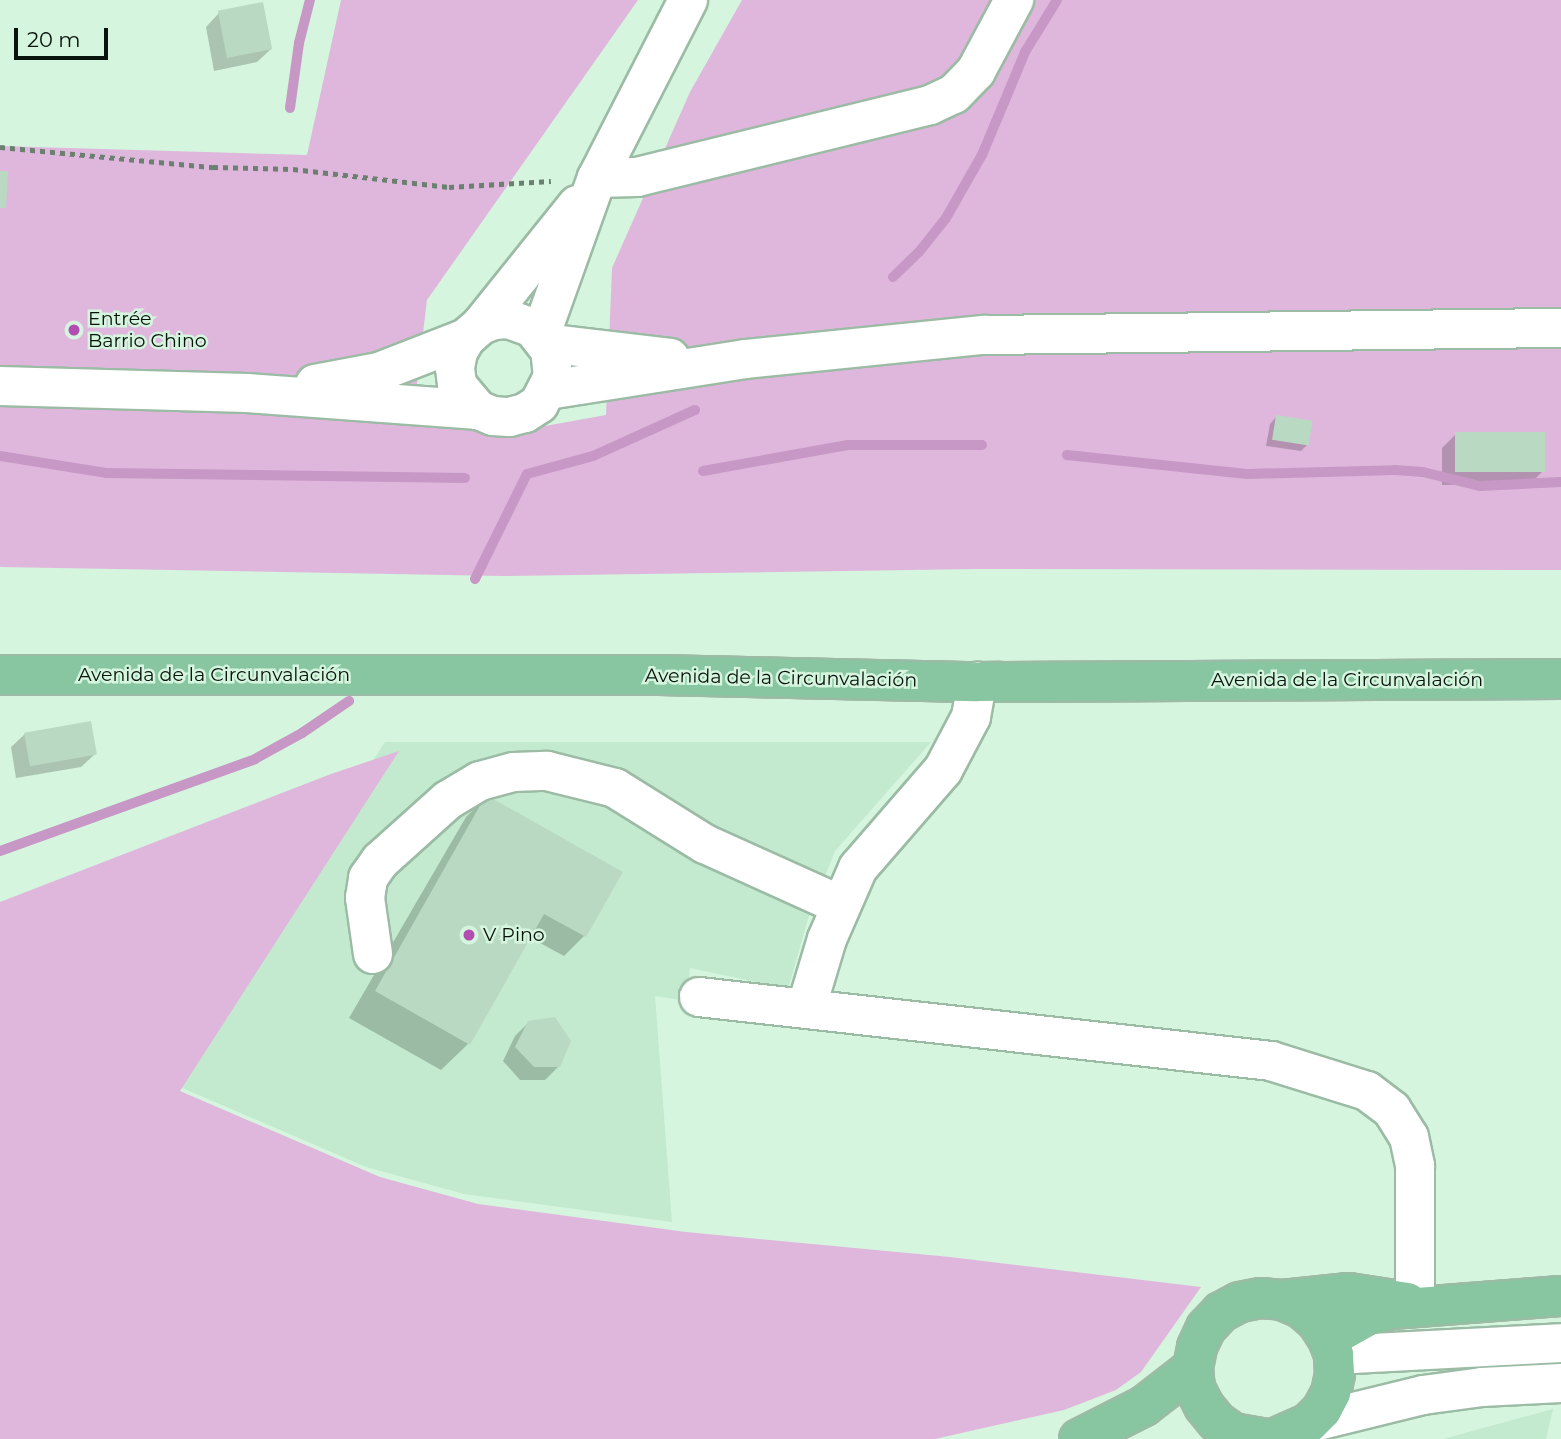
<!DOCTYPE html>
<meta charset="utf-8">
<style>
body{margin:0}
#map{position:relative;width:1561px;height:1439px;overflow:hidden;background:#d5f5de;font-family:Montserrat,sans-serif}
div>[style]{position:absolute}
.built>*{inset:0;background:#c3eace}
.green>*{inset:0;background:#dfb7dd}
.shadow>*{inset:0;background:#0003}
.stream>*{height:10px;margin:-5px;padding:0 5px;transform-origin:5px;border-radius:5px;background:#c797c5}
.building>*{inset:0;background:#bad9c3;transform-origin:0 0}
.path>*{height:4.5px;margin-top:-2.25px;transform-origin:0;background:repeating-linear-gradient(90deg,#6b8071 0 5px,transparent 0 10px)}
.roads{filter:drop-shadow(2px 0 #9cbba5) drop-shadow(-2px 0 #9cbba5) drop-shadow(0 2px #9cbba5) drop-shadow(0 -2px #9cbba5)}
.minor>*{height:38px;margin:-19px;padding:0 19px;transform-origin:19px;border-radius:19px;background:#fff}
.major>*{height:38px;margin:-19px;padding:0 19px;transform-origin:19px;border-radius:19px;background:#88c5a1}
.dots>*{width:19px;height:19px;translate:-50% -50%;box-sizing:border-box;border:4px solid #d5f5de;border-radius:50%}
span{translate:-50% -50%;white-space:nowrap;text-align:center;line-height:1.15;-webkit-text-stroke:5px #d5f5de;paint-order:stroke}
.poi-label{font-size:19px;color:#08130c}
.left{translate:0 -50%;text-align:left}
.street-label{font-size:19px;color:#08130c}
.scale{position:absolute;left:14px;top:28px;width:94px;height:32px;box-sizing:border-box;border:4px solid #08130c;border-top:0;padding-left:9px;font-size:21px;line-height:24px;white-space:nowrap;color:#08130c;-webkit-text-stroke:5px #d5f5de;paint-order:stroke}
</style>
<div id="map">
<div class="built">
<div style="clip-path:polygon(385px 742px,931px 742px,835px 851px,808px 919px,788px 989px,690px 968px,687px 1001px,655px 996px,672px 1222px,464px 1194px,366px 1167px,166px 1081px)"></div>
<div style="clip-path:polygon(1553px 1409px,1546px 1439px,1443px 1439px)"></div>
</div>
<div class="green">
<div style="clip-path:polygon(341px 0,638px 0,427px 300px,412px 425px,545px 426px,606px 415px,612px 268px,690px 92px,742px 0,1561px 0,1561px 570px,977px 569px,502px 576px,0 567px,0 146px,307px 155px)"></div>
<div style="clip-path:polygon(399px 751px,180px 1091px,380px 1177px,478px 1204px,686px 1232px,950px 1257px,1201px 1287px,1141px 1372px,1116px 1390px,1064px 1410px,935px 1439px,0 1439px,0 902px,331px 774px)"></div>
</div>
<div class="shadow">
<div style="clip-path:polygon(219px 13px,271px 49px,257px 62px,214px 71px,206px 27px)"></div>
<div style="clip-path:polygon(1276px 417px,1307px 445px,1301px 451px,1266px 446px,1270px 424px)"></div>
<div style="clip-path:polygon(1456px 434px,1543px 471px,1530px 484px,1442px 485px,1442px 448px)"></div>
<div style="clip-path:polygon(25px 734px,95px 754px,81px 767px,16px 778px,11px 747px)"></div>
<div style="clip-path:polygon(486px 797px,584px 936px,564px 956px,529px 937px,468px 1044px,441px 1070px,349px 1018px,466px 817px)"></div>
<div style="clip-path:polygon(529px 1022px,559px 1066px,545px 1080px,520px 1080px,503px 1061px,515px 1036px)"></div>
</div>
<div class="stream">
<div style="left:290px;top:108px;width:66px;rotate:-82.1deg"></div>
<div style="left:299px;top:43px;width:44px;rotate:-75.7deg"></div>
<div style="left:893px;top:277px;width:36px;rotate:-44deg"></div>
<div style="left:919px;top:252px;width:43px;rotate:-51.5deg"></div>
<div style="left:946px;top:218px;width:73px;rotate:-60.3deg"></div>
<div style="left:982px;top:155px;width:112px;rotate:-67.3deg"></div>
<div style="left:1025px;top:52px;width:61px;rotate:-58.4deg"></div>
<div style="left:1067px;top:455px;width:181px;rotate:6deg"></div>
<div style="left:1247px;top:474px;width:148px;rotate:-1.5deg"></div>
<div style="left:1395px;top:470px;width:28px;rotate:4deg"></div>
<div style="left:1423px;top:472px;width:59px;rotate:13.8deg"></div>
<div style="left:1480px;top:486px;width:81px;rotate:-2.8deg"></div>
<div style="left:0;top:456px;width:107px;rotate:9.1deg"></div>
<div style="left:106px;top:473px;width:359px;rotate:0.8deg"></div>
<div style="left:703px;top:471px;width:147px;rotate:-10.2deg"></div>
<div style="left:848px;top:445px;width:134px"></div>
<div style="left:475px;top:579px;width:117px;rotate:-63.7deg"></div>
<div style="left:527px;top:474px;width:68px;rotate:-15.3deg"></div>
<div style="left:593px;top:456px;width:112px;rotate:-24.3deg"></div>
<div style="left:0;top:851px;width:271px;rotate:-19.8deg"></div>
<div style="left:255px;top:759px;width:54px;rotate:-29deg"></div>
<div style="left:302px;top:733px;width:57px;rotate:-34.2deg"></div>
</div>
<div class="building">
<div style="left:263px;top:2px;width:48px;height:46px;rotate:79deg"></div>
<div style="clip-path:polygon(0 171px,8px 171px,6px 208px,0 208px)"></div>
<div style="left:1276px;top:415px;width:37px;height:25px;rotate:9deg"></div>
<div style="left:1455px;top:432px;width:90px;height:40px"></div>
<div style="left:91px;top:721px;width:34px;height:68px;rotate:80deg"></div>
<div style="clip-path:polygon(486px 795px,623px 872px,586px 937px,544px 914px,470px 1045px,375px 991px)"></div>
<div style="clip-path:polygon(555px 1017px,571px 1041px,560px 1067px,534px 1067px,515px 1047px,528px 1021px)"></div>
</div>
<div class="path">
<div style="left:0;top:147px;width:214px;rotate:5.4deg"></div>
<div style="left:213px;top:167px;width:80px;rotate:1.4deg"></div>
<div style="left:293px;top:169px;width:157px;rotate:6.6deg"></div>
<div style="left:449px;top:187px;width:102px;rotate:-3.4deg"></div>
</div>
<div class="roads">
<div class="minor">
<div style="left:597px;top:178px;width:40px;rotate:-1.4deg"></div>
<div style="left:637px;top:177px;width:302px;rotate:-13.8deg"></div>
<div style="left:930px;top:105px;width:26px;rotate:-25deg"></div>
<div style="left:954px;top:94px;width:32px;rotate:-46deg"></div>
<div style="left:976px;top:71px;width:81px;rotate:-61.8deg"></div>
<div style="left:481px;top:325px;width:154px;rotate:-51.3deg"></div>
<div style="left:541px;top:334px;width:166px;rotate:-70.3deg"></div>
<div style="left:597px;top:178px;width:200px;rotate:-62.9deg"></div>
<div style="left:545px;top:343px;width:126px;rotate:6.8deg"></div>
<div style="left:315px;top:384px;width:65px;rotate:-10.6deg"></div>
<div style="left:379px;top:372px;width:93px;rotate:-21.3deg"></div>
<div style="left:0;top:386px;width:247px;rotate:1.6deg"></div>
<div style="left:247px;top:393px;width:232px;rotate:4.2deg"></div>
<div style="left:478px;top:410px;width:16px;rotate:22deg"></div>
<div style="left:493px;top:416px;width:16px;rotate:4deg"></div>
<div style="left:509px;top:417px;width:16px;rotate:-14deg"></div>
<div style="left:525px;top:413px;width:17px;rotate:-33deg"></div>
<div style="left:539px;top:404px;width:30px;rotate:-63deg"></div>
<div style="left:553px;top:377px;width:27px;rotate:-96deg"></div>
<div style="left:550px;top:350px;width:28px;rotate:-128deg"></div>
<div style="left:533px;top:328px;width:27px;rotate:-160deg"></div>
<div style="left:508px;top:319px;width:14px;rotate:176deg"></div>
<div style="left:494px;top:320px;width:14px;rotate:159deg"></div>
<div style="left:481px;top:325px;width:20px;rotate:139deg"></div>
<div style="left:466px;top:338px;width:16px;rotate:120deg"></div>
<div style="left:458px;top:352px;width:16px;rotate:101deg"></div>
<div style="left:455px;top:368px;width:17px;rotate:83deg"></div>
<div style="left:457px;top:385px;width:33px;rotate:50deg"></div>
<div style="left:548px;top:390px;width:200px;rotate:-8.9deg"></div>
<div style="left:746px;top:359px;width:239px;rotate:-5.8deg"></div>
<div style="left:984px;top:335px;width:577px;rotate:-0.7deg"></div>
<div style="left:373px;top:954px;width:57px;rotate:-98.1deg"></div>
<div style="left:365px;top:898px;width:20px;rotate:-81deg"></div>
<div style="left:368px;top:878px;width:21px;rotate:-55deg"></div>
<div style="left:380px;top:861px;width:91px;rotate:-41.9deg"></div>
<div style="left:448px;top:800px;width:37px;rotate:-31deg"></div>
<div style="left:480px;top:781px;width:35px;rotate:-15deg"></div>
<div style="left:514px;top:772px;width:33px;rotate:-2deg"></div>
<div style="left:547px;top:771px;width:70px;rotate:14deg"></div>
<div style="left:615px;top:788px;width:106px;rotate:31.9deg"></div>
<div style="left:705px;top:844px;width:148px;rotate:24.3deg"></div>
<div style="left:699px;top:997px;width:576px;rotate:6.38deg"></div>
<div style="left:1271px;top:1061px;width:101px;rotate:17.4deg"></div>
<div style="left:1367px;top:1091px;width:31px;rotate:37deg"></div>
<div style="left:1392px;top:1110px;width:32px;rotate:58deg"></div>
<div style="left:1409px;top:1137px;width:30px;rotate:78deg"></div>
<div style="left:1415px;top:1166px;width:138px;rotate:90deg"></div>
<div style="left:806px;top:1009px;width:73px;rotate:-73.3deg"></div>
<div style="left:827px;top:939px;width:77px;rotate:-66.4deg"></div>
<div style="left:858px;top:868px;width:130px;rotate:-49.1deg"></div>
<div style="left:943px;top:770px;width:60px;rotate:-62.2deg"></div>
<div style="left:971px;top:717px;width:36px;rotate:-80deg"></div>
<div style="left:1334px;top:1355px;width:227px;rotate:-3deg"></div>
<div style="left:1309px;top:1423px;width:117px;rotate:-13.8deg"></div>
<div style="left:1423px;top:1395px;width:60px;rotate:-7.7deg"></div>
<div style="left:1482px;top:1387px;width:79px;rotate:-2.9deg"></div>
</div>
<div class="major">
<div style="left:0;top:675px;width:659px"></div>
<div style="left:659px;top:675px;width:318px;rotate:1.3deg"></div>
<div style="left:977px;top:682px;width:584px;rotate:-0.29deg"></div>
<div style="left:1282px;top:1300px;width:67px;rotate:-6deg"></div>
<div style="left:1349px;top:1293px;width:59px;rotate:8.8deg"></div>
<div style="left:1328px;top:1339px;width:47px;rotate:-29.3deg"></div>
<div style="left:1369px;top:1316px;width:24px;rotate:-17deg"></div>
<div style="left:1392px;top:1309px;width:169px;rotate:-4.4deg"></div>
<div style="left:1079px;top:1439px;width:73px;rotate:-26.9deg"></div>
<div style="left:1144px;top:1406px;width:62px;rotate:-37.8deg"></div>
<div style="left:1267px;top:1439px;width:35px;rotate:-170deg"></div>
<div style="left:1233px;top:1433px;width:19px;rotate:-145deg"></div>
<div style="left:1217px;top:1422px;width:21px;rotate:-129deg"></div>
<div style="left:1204px;top:1406px;width:20px;rotate:-117deg"></div>
<div style="left:1195px;top:1388px;width:20px;rotate:-96deg"></div>
<div style="left:1193px;top:1368px;width:21px;rotate:-79deg"></div>
<div style="left:1197px;top:1347px;width:21px;rotate:-65deg"></div>
<div style="left:1206px;top:1328px;width:22px;rotate:-47deg"></div>
<div style="left:1221px;top:1312px;width:21px;rotate:-28deg"></div>
<div style="left:1240px;top:1302px;width:21px;rotate:-11deg"></div>
<div style="left:1261px;top:1298px;width:21px;rotate:5deg"></div>
<div style="left:1282px;top:1300px;width:21px;rotate:23deg"></div>
<div style="left:1301px;top:1308px;width:21px;rotate:41deg"></div>
<div style="left:1317px;top:1322px;width:20px;rotate:57deg"></div>
<div style="left:1328px;top:1339px;width:17px;rotate:69deg"></div>
<div style="left:1334px;top:1355px;width:19px;rotate:87deg"></div>
<div style="left:1335px;top:1374px;width:19px;rotate:102deg"></div>
<div style="left:1331px;top:1393px;width:19px;rotate:118deg"></div>
<div style="left:1322px;top:1410px;width:18px;rotate:135deg"></div>
<div style="left:1309px;top:1423px;width:39px;rotate:156deg"></div>
</div>
</div>
<div class="dots">
<div style="left:74px;top:330px;background:#b24db2"></div>
<div style="left:469px;top:935px;background:#b24db2"></div>
</div>
<div class="poi-label">
<span class="left" style="left:88px;top:330px">Entrée<br>Barrio Chino</span>
<span class="left" style="left:483px;top:935px">V Pino</span>
</div>
<div class="street-label">
<span style="left:214px;top:675px">Avenida de la Circunvalación</span>
<span style="left:781px;top:678px;rotate:1deg">Avenida de la Circunvalación</span>
<span style="left:1347px;top:680px">Avenida de la Circunvalación</span>
</div>
<div class="scale">20 m</div>
</div>
